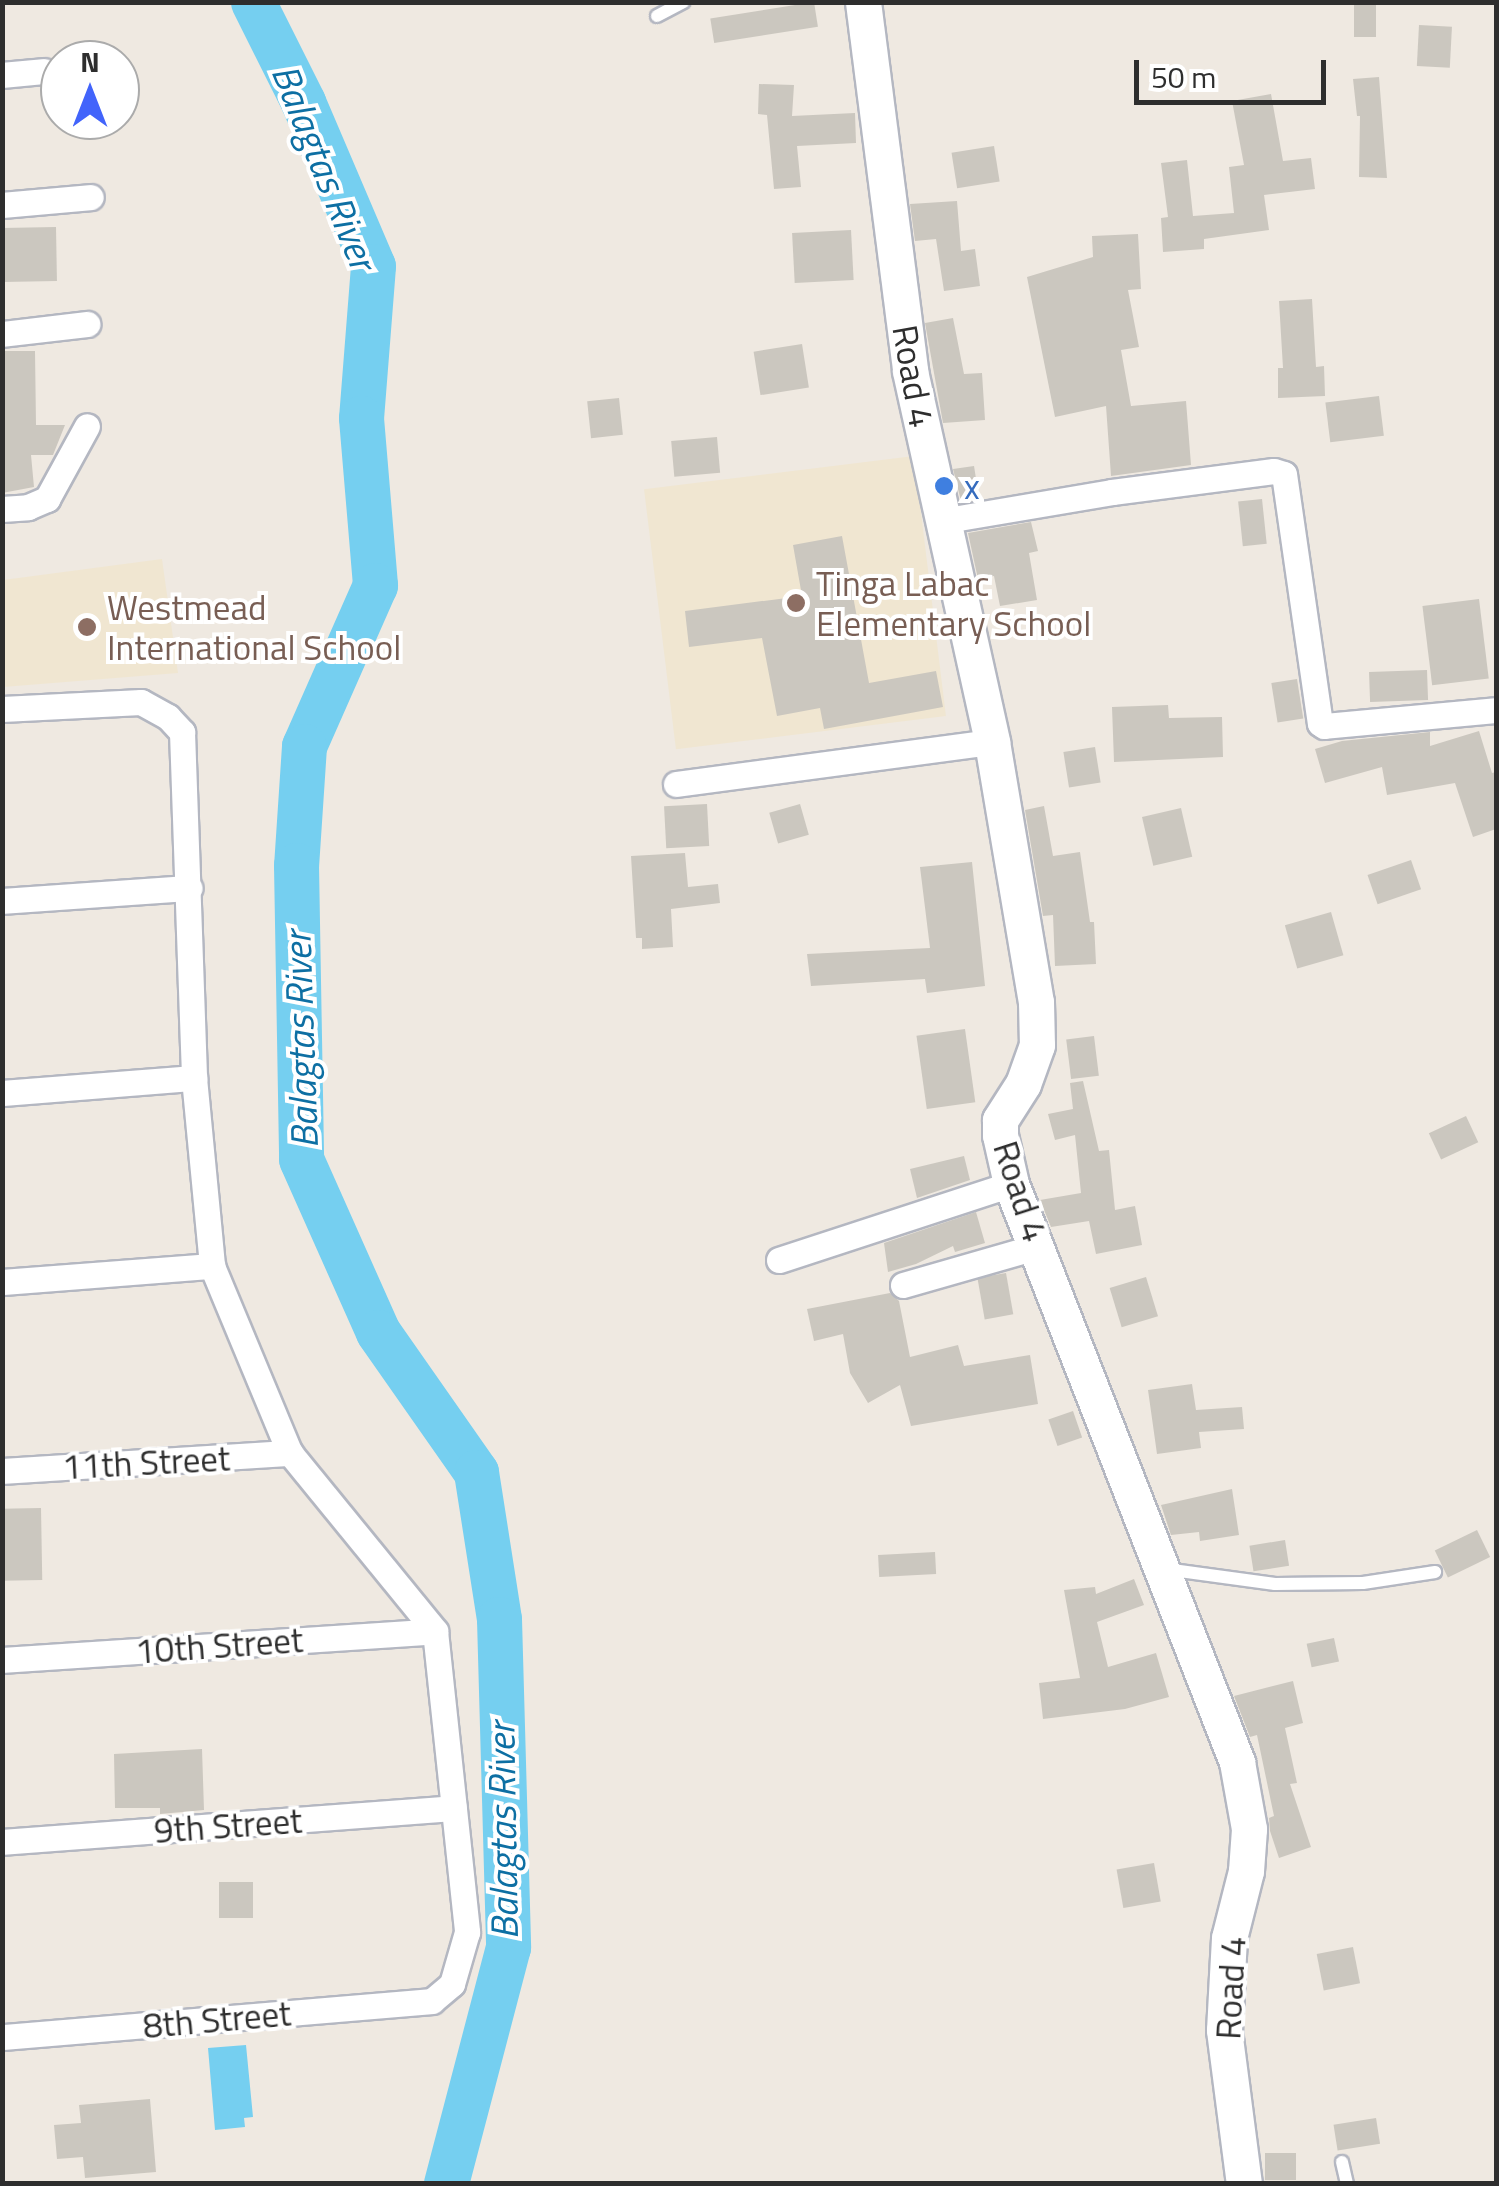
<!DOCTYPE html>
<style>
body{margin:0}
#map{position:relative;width:1499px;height:2186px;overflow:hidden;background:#efe9e1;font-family:"Titillium Web",sans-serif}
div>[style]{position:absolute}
.education>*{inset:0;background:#f0e6d1;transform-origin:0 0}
.water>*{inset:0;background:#75cff0}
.river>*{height:45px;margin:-22.5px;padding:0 22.5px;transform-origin:22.5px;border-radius:22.5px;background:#75cff0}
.building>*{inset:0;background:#cbc7bf;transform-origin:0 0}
.roads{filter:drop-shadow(2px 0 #b4b7c1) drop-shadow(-2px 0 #b4b7c1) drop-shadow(0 2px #b4b7c1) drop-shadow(0 -2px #b4b7c1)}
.lane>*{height:12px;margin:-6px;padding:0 6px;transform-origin:6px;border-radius:6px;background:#fff}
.street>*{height:25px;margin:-12.5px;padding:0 12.5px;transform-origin:12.5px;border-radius:12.5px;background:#fff}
.secondary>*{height:35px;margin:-17.5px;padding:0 17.5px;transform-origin:17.5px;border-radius:17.5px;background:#fff}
.dots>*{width:28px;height:28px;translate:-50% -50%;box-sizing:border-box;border:5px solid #fff;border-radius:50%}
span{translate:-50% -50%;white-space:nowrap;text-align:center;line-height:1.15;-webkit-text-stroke:8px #fff;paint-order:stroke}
.street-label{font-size:35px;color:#2e2e2e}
.shop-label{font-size:35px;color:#366cbe}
.left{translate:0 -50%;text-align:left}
.education-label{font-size:35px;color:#785e54}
.water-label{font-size:38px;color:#0d6fa3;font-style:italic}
.frame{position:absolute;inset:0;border:5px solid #2e2e2e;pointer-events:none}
.north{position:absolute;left:40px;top:40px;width:100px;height:100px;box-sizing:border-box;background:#fff;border:2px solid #ababab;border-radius:50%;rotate:0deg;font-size:28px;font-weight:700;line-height:40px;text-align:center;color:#2e2e2e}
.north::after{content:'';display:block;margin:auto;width:35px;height:45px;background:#4264fb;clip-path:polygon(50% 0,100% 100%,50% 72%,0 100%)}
.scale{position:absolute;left:1134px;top:60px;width:192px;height:45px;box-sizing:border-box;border:5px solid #2e2e2e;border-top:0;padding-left:12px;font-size:30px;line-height:35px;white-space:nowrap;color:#2e2e2e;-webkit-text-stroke:8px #fff;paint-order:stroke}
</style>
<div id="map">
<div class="education">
<div style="left:914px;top:456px;width:262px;height:272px;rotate:83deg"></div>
<div style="clip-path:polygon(162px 559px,178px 673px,3px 687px,3px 580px)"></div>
</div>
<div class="water">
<div style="clip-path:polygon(246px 2045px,253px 2117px,244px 2118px,245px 2127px,215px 2130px,208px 2048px)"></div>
</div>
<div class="river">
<div style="left:253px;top:2px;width:112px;rotate:63.4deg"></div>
<div style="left:303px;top:102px;width:178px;rotate:66.9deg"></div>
<div style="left:373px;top:266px;width:152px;rotate:94.5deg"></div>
<div style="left:361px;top:418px;width:168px;rotate:85.2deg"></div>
<div style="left:375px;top:585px;width:176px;rotate:113.8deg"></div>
<div style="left:304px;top:746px;width:119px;rotate:93.8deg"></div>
<div style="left:296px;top:865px;width:294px;rotate:89deg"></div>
<div style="left:301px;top:1159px;width:189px;rotate:66deg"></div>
<div style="left:378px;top:1332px;width:171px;rotate:55deg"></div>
<div style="left:476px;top:1472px;width:149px;rotate:81.1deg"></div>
<div style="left:499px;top:1619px;width:328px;rotate:88.4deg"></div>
<div style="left:508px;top:1947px;width:245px;rotate:104.7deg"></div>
</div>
<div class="building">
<div style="left:814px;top:2px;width:25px;height:105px;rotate:81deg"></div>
<div style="left:1354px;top:2px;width:22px;height:35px"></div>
<div style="left:1419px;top:25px;width:33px;height:41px;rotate:3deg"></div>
<div style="clip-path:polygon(1379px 77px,1387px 178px,1359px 177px,1360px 116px,1357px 116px,1353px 79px)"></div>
<div style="clip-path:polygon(759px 84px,794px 85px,792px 116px,855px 113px,856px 143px,797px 146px,801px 187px,774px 189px,767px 115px,758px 114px)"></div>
<div style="clip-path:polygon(1271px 94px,1283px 161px,1311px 158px,1315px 189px,1264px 195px,1269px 230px,1204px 239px,1204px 249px,1163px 252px,1161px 218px,1168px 217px,1161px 163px,1187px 160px,1193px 216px,1234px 213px,1229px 167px,1244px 165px,1232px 101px)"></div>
<div style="left:994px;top:146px;width:36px;height:43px;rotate:81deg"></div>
<div style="clip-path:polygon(957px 201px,961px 251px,975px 249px,980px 286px,944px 291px,936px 239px,915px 241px,910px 204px)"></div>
<div style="left:56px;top:227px;width:54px;height:54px;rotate:89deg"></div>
<div style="left:851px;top:230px;width:50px;height:59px;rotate:87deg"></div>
<div style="clip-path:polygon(1138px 234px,1141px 289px,1128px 290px,1139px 347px,1121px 350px,1131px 406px,1186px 401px,1191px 465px,1111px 476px,1106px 406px,1055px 417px,1027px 277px,1093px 257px,1092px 236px)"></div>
<div style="clip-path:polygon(1312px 299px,1316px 367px,1324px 366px,1325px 396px,1278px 398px,1278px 368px,1283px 368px,1279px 301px)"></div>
<div style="clip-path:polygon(953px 318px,964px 374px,982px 373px,985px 420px,943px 423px,925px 323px)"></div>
<div style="left:802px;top:344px;width:44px;height:49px;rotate:81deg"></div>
<div style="clip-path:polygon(2px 351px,35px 351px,36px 425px,65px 425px,53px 455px,31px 455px,34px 487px,2px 493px)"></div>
<div style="left:1379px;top:396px;width:40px;height:54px;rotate:83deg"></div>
<div style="left:619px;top:398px;width:37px;height:32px;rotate:84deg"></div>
<div style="left:717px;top:437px;width:36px;height:46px;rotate:85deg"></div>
<div style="clip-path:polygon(974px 466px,979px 498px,961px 501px,953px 469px)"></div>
<div style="left:1262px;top:499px;width:45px;height:24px;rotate:84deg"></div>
<div style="clip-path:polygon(1031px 522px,1038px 551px,1029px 553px,1037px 600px,1000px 606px,994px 576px,978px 579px,968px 533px)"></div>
<div style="clip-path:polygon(842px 536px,869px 683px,936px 671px,943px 707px,824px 729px,820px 708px,777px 716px,762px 638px,689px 647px,685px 611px,802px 596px,793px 545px)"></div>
<div style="left:1479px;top:599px;width:80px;height:57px;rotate:83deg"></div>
<div style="left:1427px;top:670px;width:30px;height:58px;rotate:88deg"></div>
<div style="left:1297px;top:679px;width:40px;height:26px;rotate:81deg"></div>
<div style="clip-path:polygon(1168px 705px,1169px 718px,1222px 717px,1223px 757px,1114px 762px,1112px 707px)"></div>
<div style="clip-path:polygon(1479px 731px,1492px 773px,1496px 772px,1496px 829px,1473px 837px,1455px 783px,1387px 795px,1382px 767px,1325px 783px,1315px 749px,1342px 741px,1430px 732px,1430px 746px)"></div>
<div style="left:1095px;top:747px;width:36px;height:32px;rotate:81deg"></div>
<div style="left:707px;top:804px;width:42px;height:43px;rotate:87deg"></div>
<div style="left:800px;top:804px;width:32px;height:32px;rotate:74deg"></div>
<div style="clip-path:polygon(1044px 806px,1053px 856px,1080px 852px,1090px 922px,1094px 922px,1096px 964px,1055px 966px,1053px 915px,1043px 916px,1025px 810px)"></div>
<div style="left:1181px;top:808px;width:50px;height:40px;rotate:77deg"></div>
<div style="clip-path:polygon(685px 853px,688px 887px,718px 884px,720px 903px,671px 909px,673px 947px,642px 949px,642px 938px,636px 938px,631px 856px)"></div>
<div style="left:1411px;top:860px;width:31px;height:46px;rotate:71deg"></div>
<div style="clip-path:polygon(972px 862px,985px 986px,927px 993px,925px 979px,811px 986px,807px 954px,930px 948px,920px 867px)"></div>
<div style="left:1331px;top:912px;width:45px;height:48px;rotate:74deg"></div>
<div style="left:965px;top:1029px;width:74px;height:49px;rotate:82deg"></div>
<div style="left:1094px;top:1036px;width:40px;height:28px;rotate:83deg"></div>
<div style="clip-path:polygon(1083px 1081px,1099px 1151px,1109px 1150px,1115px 1210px,1135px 1206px,1142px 1245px,1096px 1254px,1089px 1221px,1051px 1227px,1040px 1200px,1081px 1193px,1075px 1135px,1055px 1140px,1048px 1114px,1073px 1109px,1070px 1083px)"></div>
<div style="left:1466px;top:1116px;width:29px;height:41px;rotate:65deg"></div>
<div style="clip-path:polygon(964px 1156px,970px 1180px,917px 1198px,910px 1169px)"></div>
<div style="clip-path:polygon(976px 1212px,985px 1243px,955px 1252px,953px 1246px,916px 1264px,888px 1272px,884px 1243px)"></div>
<div style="left:1006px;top:1273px;width:42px;height:29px;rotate:80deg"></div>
<div style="left:1146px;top:1277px;width:41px;height:38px;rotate:73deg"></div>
<div style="clip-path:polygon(890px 1293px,899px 1301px,910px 1357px,958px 1345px,964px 1366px,1030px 1355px,1038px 1404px,911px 1426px,900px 1385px,868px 1403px,850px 1373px,843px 1334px,814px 1341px,807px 1309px)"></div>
<div style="clip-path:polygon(1192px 1384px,1196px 1410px,1242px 1407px,1244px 1429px,1199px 1432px,1201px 1448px,1157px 1454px,1148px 1390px)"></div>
<div style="left:1073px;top:1411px;width:28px;height:26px;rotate:71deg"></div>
<div style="clip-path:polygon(1232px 1489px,1239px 1535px,1200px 1541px,1199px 1532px,1171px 1535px,1161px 1505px)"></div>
<div style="left:41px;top:1508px;width:72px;height:39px;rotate:89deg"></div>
<div style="left:1477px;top:1530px;width:30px;height:47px;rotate:64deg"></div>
<div style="left:1285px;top:1540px;width:26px;height:36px;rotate:81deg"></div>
<div style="left:935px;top:1552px;width:22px;height:57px;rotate:87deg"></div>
<div style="clip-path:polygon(1134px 1579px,1144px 1605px,1097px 1622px,1108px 1667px,1156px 1653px,1169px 1697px,1125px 1709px,1043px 1719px,1039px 1683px,1080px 1678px,1064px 1590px,1095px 1587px,1096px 1594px)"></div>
<div style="left:1334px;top:1638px;width:24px;height:28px;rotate:78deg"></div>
<div style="clip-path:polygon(1293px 1681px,1303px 1723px,1285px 1728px,1297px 1783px,1290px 1784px,1311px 1847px,1279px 1858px,1270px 1831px,1269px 1818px,1274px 1816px,1257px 1735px,1250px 1737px,1234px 1696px)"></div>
<div style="clip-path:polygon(202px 1749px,204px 1810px,160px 1814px,160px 1808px,115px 1808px,114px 1754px)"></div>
<div style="left:1154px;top:1863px;width:39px;height:38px;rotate:80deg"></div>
<div style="left:253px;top:1882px;width:36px;height:34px;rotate:90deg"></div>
<div style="left:1353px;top:1947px;width:37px;height:37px;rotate:79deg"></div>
<div style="clip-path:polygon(150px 2099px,156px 2172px,85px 2178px,83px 2157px,57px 2159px,54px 2125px,81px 2123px,79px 2105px)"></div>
<div style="left:1376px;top:2118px;width:26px;height:43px;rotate:81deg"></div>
<div style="left:1265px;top:2153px;width:31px;height:27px"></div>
</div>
<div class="roads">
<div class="lane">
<div style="left:657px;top:16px;width:30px;rotate:-28deg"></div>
<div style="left:1165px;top:1569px;width:111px;rotate:7.8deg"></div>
<div style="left:1275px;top:1584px;width:88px;rotate:-0.7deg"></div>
<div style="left:1363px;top:1583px;width:73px;rotate:-8.7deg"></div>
<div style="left:1342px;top:2162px;width:23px;rotate:77deg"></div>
</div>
<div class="street">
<div style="left:2px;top:75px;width:42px;rotate:-5.4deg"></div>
<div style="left:2px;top:205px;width:89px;rotate:-5.1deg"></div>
<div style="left:2px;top:334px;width:86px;rotate:-6.7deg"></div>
<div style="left:2px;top:509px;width:26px;rotate:-4deg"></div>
<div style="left:28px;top:507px;width:21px;rotate:-23deg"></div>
<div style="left:47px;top:499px;width:83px;rotate:-61.3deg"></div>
<div style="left:941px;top:521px;width:173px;rotate:-9.6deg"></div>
<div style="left:1112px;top:492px;width:163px;rotate:-7.4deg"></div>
<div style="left:1274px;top:471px;width:10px;rotate:17deg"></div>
<div style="left:1284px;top:474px;width:252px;rotate:81.8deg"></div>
<div style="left:1320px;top:723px;width:5px;rotate:37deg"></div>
<div style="left:1324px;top:726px;width:173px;rotate:-5.3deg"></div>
<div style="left:2px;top:709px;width:139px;rotate:-2.9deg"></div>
<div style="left:141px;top:702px;width:31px;rotate:29deg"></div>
<div style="left:168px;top:717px;width:21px;rotate:47deg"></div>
<div style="left:182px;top:732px;width:346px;rotate:88deg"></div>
<div style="left:194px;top:1078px;width:189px;rotate:84.5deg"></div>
<div style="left:212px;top:1266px;width:203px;rotate:67.4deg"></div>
<div style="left:290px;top:1453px;width:230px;rotate:50.8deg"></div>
<div style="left:435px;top:1631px;width:303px;rotate:83.9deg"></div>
<div style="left:467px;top:1932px;width:54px;rotate:106.1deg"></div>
<div style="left:452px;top:1984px;width:26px;rotate:140deg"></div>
<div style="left:432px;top:2001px;width:432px;rotate:175.2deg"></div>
<div style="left:676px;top:784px;width:319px;rotate:-7.6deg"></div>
<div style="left:2px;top:901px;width:188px;rotate:-4deg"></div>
<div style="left:2px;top:1093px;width:193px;rotate:-4.5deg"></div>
<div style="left:779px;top:1260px;width:244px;rotate:-18.1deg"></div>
<div style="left:2px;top:1282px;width:211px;rotate:-4.4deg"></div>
<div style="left:903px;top:1285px;width:141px;rotate:-16deg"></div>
<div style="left:2px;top:1471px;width:289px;rotate:-3.6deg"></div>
<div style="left:2px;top:1660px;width:434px;rotate:-3.8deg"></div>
<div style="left:2px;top:1842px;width:453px;rotate:-4.3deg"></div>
</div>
<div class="secondary">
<div style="left:863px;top:2px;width:372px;rotate:82.7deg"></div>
<div style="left:910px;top:371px;width:380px;rotate:77.5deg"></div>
<div style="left:992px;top:742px;width:264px;rotate:80.4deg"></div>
<div style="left:1036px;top:1002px;width:43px;rotate:88.7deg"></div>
<div style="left:1037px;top:1045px;width:41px;rotate:109.7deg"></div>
<div style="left:1023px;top:1084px;width:43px;rotate:122.6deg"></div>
<div style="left:1000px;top:1120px;width:15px;rotate:90deg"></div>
<div style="left:1000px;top:1135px;width:50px;rotate:77.3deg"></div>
<div style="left:1011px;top:1184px;width:621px;rotate:68.64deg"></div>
<div style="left:1237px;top:1762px;width:68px;rotate:79.8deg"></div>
<div style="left:1249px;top:1829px;width:42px;rotate:94.1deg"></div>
<div style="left:1246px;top:1871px;width:69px;rotate:104.2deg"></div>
<div style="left:1229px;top:1938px;width:92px;rotate:93.1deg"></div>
<div style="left:1224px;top:2030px;width:155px;rotate:82.6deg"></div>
</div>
</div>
<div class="dots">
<div style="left:944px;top:486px;background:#3f7fe0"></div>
<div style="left:796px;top:603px;background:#8d6e63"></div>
<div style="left:87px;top:627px;background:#8d6e63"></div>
</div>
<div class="street-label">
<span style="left:914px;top:376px;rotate:80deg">Road 4</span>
<span style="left:1021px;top:1191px;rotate:72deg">Road 4</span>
<span style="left:146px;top:1462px;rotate:-3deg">11th Street</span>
<span style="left:219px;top:1645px;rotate:-4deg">10th Street</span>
<span style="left:228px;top:1825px;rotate:-4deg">9th Street</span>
<span style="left:1230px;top:1988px;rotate:-87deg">Road 4</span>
<span style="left:217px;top:2019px;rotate:-5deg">8th Street</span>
</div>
<div class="shop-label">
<span class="left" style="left:964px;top:486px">x</span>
</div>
<div class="education-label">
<span class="left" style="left:816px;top:603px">Tinga Labac<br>Elementary School</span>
<span class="left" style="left:107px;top:627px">Westmead<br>International School</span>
</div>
<div class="water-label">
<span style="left:324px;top:167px;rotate:68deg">Balagtas River</span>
<span style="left:301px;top:1040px;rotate:-92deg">Balagtas River</span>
<span style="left:503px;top:1831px;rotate:-91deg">Balagtas River</span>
</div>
<div class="frame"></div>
<div class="north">N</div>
<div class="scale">50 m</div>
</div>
